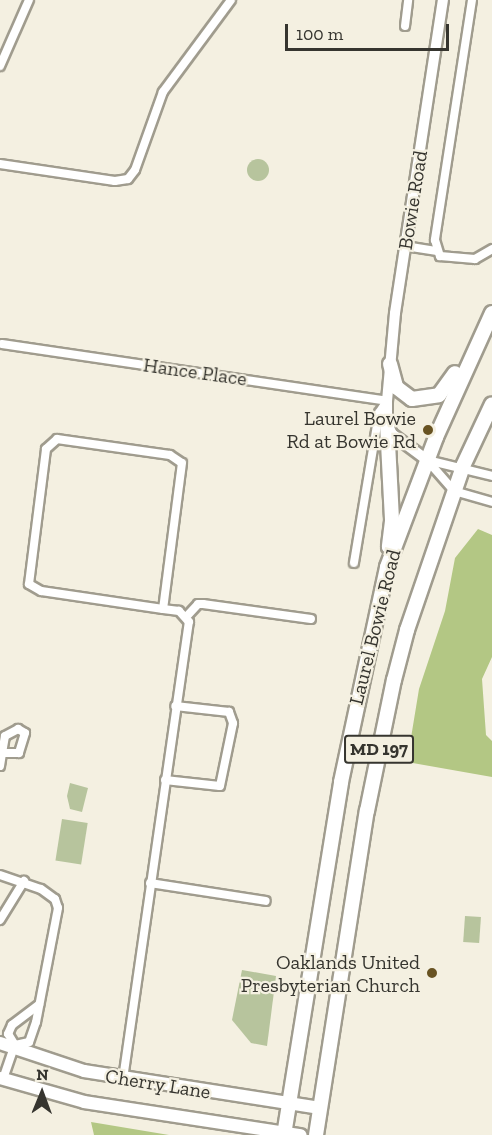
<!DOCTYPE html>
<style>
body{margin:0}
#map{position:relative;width:492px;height:1135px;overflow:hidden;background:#f4f0e1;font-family:"Zilla Slab",serif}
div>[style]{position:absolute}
.green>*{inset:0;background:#b7c49d;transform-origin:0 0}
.round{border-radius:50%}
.forest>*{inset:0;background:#b3c784}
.roads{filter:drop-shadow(2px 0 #a09c8e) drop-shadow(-2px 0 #a09c8e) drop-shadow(0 2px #a09c8e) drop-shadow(0 -2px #a09c8e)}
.minor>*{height:8px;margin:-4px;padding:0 4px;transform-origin:4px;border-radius:4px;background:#fff}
.tertiary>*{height:10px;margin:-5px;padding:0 5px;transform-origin:5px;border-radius:5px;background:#fff}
.secondary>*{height:12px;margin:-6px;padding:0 6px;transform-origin:6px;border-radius:6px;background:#fff}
.primary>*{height:14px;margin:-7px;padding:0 7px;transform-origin:7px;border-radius:7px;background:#fff}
.dots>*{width:16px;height:16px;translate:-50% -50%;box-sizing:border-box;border:3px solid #f4f0e1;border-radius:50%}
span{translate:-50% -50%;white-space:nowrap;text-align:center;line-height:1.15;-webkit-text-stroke:4.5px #f4f0e1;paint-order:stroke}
.shield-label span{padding:2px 4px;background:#f4f0e1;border:2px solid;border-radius:4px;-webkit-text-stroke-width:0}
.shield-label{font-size:18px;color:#36352f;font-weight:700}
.street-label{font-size:20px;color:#36352f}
.poi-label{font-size:20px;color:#36352f}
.right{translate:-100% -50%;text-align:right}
.north{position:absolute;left:12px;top:1063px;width:60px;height:60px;-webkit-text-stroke:4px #f4f0e1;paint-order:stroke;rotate:1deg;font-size:16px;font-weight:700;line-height:24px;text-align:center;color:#36352f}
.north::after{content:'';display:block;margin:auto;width:21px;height:27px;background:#36352f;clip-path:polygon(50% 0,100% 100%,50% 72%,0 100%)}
.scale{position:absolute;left:285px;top:24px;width:164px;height:27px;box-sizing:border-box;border:3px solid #36352f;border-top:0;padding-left:8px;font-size:18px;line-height:21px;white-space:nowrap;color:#36352f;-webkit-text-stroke:4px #f4f0e1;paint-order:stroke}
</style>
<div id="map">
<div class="green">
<div class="round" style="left:247px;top:159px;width:22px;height:22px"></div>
<div style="clip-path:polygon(70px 783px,88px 788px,82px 812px,70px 809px,67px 796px)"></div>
<div style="left:62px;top:819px;width:26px;height:42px;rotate:9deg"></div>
<div style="left:465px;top:916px;width:16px;height:26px;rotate:4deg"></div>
<div style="clip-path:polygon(242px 970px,276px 976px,267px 1046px,251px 1043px,232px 1020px)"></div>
</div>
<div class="forest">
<div style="clip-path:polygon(478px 529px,492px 535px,492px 657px,482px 679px,486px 735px,492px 741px,492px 777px,407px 762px,419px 689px,445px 611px,455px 558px)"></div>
<div style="clip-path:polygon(91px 1122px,169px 1135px,94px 1135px)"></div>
</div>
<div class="roads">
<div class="minor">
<div style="left:472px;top:0;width:243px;rotate:98.8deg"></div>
<div style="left:435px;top:240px;width:17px;rotate:73deg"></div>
<div style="left:440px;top:256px;width:35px;rotate:5deg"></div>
<div style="left:475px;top:259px;width:20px;rotate:-30deg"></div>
<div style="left:405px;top:26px;width:26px;rotate:-83deg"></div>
<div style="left:0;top:66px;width:72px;rotate:-66.3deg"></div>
<div style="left:0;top:164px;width:116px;rotate:8.4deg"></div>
<div style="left:115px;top:181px;width:13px;rotate:-9deg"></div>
<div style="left:128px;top:179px;width:11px;rotate:-52deg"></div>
<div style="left:135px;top:170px;width:83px;rotate:-70.3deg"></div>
<div style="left:163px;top:92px;width:114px;rotate:-53.5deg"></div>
<div style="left:405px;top:246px;width:31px;rotate:9deg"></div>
<div style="left:2px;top:344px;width:389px;rotate:8.4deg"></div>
<div style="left:387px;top:401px;width:14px;rotate:124deg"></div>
<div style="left:379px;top:413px;width:152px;rotate:99.5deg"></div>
<div style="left:57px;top:439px;width:114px;rotate:8.1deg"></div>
<div style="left:170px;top:455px;width:14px;rotate:34deg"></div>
<div style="left:182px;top:463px;width:147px;rotate:97.4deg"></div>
<div style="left:163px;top:609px;width:123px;rotate:-171.6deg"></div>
<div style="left:41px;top:591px;width:14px;rotate:-150deg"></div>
<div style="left:29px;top:584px;width:136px;rotate:-82.8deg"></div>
<div style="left:46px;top:449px;width:15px;rotate:-42deg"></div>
<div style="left:427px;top:460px;width:41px;rotate:48.9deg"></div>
<div style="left:454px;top:491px;width:40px;rotate:16deg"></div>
<div style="left:427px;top:460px;width:67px;rotate:13.8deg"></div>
<div style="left:187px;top:616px;width:16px;rotate:-47deg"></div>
<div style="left:198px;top:604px;width:5px"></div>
<div style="left:203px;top:604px;width:109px;rotate:7.9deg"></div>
<div style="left:0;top:766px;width:13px;rotate:-81deg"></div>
<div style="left:2px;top:753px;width:17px;rotate:-80deg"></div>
<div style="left:5px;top:736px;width:15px;rotate:-28deg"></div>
<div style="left:18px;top:729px;width:8px;rotate:30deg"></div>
<div style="left:25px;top:733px;width:21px;rotate:107deg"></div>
<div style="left:19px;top:753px;width:17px;rotate:180deg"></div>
<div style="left:165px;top:780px;width:55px;rotate:6.2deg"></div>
<div style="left:220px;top:786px;width:64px;rotate:-78.3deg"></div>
<div style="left:233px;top:723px;width:12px;rotate:-110deg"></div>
<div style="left:229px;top:712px;width:54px;rotate:-173.7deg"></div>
<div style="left:0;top:875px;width:43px;rotate:18.9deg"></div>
<div style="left:41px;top:889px;width:17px;rotate:36deg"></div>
<div style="left:55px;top:899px;width:9px;rotate:72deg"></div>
<div style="left:58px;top:908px;width:116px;rotate:100.9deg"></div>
<div style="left:36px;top:1022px;width:21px;rotate:109deg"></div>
<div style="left:29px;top:1042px;width:14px;rotate:168deg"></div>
<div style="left:150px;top:883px;width:117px;rotate:8.8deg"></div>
<div style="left:0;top:920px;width:46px;rotate:-58.4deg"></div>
<div style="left:15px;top:1045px;width:13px;rotate:-122deg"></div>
<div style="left:8px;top:1034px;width:10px;rotate:-66deg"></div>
<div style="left:12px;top:1025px;width:34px;rotate:-37deg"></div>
<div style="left:3px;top:1079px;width:36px;rotate:-71deg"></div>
<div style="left:123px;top:1079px;width:462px;rotate:-81.8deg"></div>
<div style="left:189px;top:622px;width:15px;rotate:-132deg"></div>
<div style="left:179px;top:611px;width:16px;rotate:-173deg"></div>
</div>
<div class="tertiary">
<div style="left:427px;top:460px;width:44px;rotate:-143.4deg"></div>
<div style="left:392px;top:434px;width:11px;rotate:-117deg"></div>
<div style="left:387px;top:424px;width:23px;rotate:-90deg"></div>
<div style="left:387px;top:401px;width:88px;rotate:-84.8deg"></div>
<div style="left:395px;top:313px;width:317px;rotate:-81.3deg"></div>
</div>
<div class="secondary">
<div style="left:0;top:1043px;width:89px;rotate:18.4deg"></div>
<div style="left:84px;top:1071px;width:239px;rotate:8.9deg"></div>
<div style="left:0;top:1078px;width:87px;rotate:15.9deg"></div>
<div style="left:84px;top:1102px;width:219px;rotate:8.7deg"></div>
</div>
<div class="primary">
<div style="left:390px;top:364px;width:24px;rotate:75deg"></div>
<div style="left:396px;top:387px;width:20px;rotate:37deg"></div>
<div style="left:412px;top:399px;width:27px;rotate:-8deg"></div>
<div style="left:439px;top:395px;width:27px;rotate:-54deg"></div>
<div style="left:387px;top:424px;width:97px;rotate:87deg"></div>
<div style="left:392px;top:521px;width:26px;rotate:97deg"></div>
<div style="left:284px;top:1135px;width:358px;rotate:-80.8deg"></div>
<div style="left:341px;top:782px;width:220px;rotate:-77.9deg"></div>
<div style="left:387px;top:567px;width:139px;rotate:-69.3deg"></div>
<div style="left:436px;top:437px;width:136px;rotate:-65.7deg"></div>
<div style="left:316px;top:1135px;width:328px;rotate:-81.1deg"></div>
<div style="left:367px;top:811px;width:134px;rotate:-78.4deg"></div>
<div style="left:394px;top:680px;width:52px;rotate:-75.4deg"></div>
<div style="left:407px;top:630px;width:173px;rotate:-71.1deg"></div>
<div style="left:463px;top:466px;width:68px;rotate:-64.9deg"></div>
</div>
</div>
<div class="dots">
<div style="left:428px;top:430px;background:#685322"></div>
<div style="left:432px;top:973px;background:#685322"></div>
</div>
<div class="shield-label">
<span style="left:379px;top:749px">MD 197</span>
</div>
<div class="street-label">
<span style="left:413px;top:200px;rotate:-81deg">Bowie Road</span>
<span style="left:195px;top:372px;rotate:8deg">Hance Place</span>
<span style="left:375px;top:627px;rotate:-76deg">Laurel Bowie Road</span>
<span style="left:158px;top:1084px;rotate:9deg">Cherry Lane</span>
</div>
<div class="poi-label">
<span class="right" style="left:416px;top:430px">Laurel Bowie<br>Rd at Bowie Rd</span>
<span class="right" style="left:420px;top:974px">Oaklands United<br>Presbyterian Church</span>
</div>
<div class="north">N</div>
<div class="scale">100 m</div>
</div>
